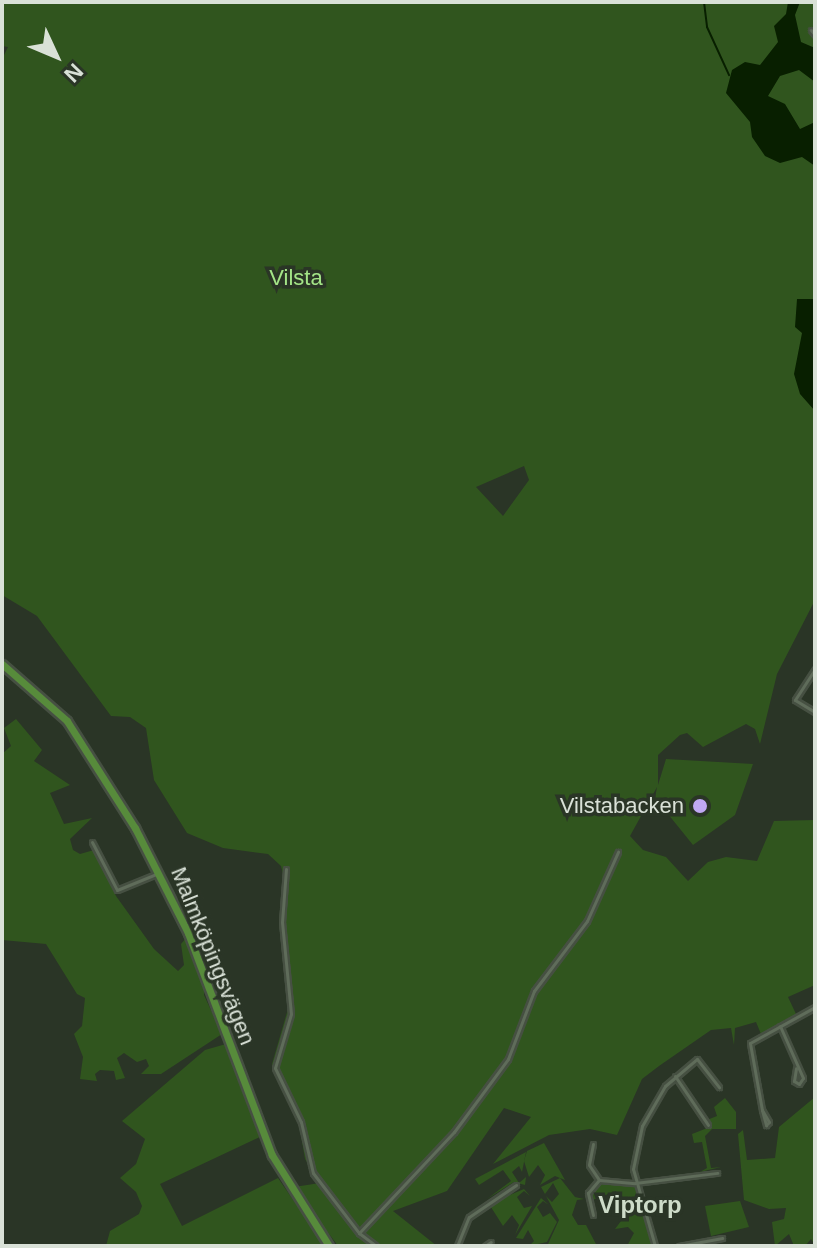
<!DOCTYPE html>
<meta charset="utf-8">
<style>
body{margin:0}
#map{position:relative;width:817px;height:1248px;overflow:hidden;background:#2a3526;font-family:Arial,sans-serif}
div>[style]{position:absolute}
.green>*{inset:0;background:#30551e}
.water>*{inset:0;background:#081f00}
.stream>*{height:2px;margin:-1px;padding:0 1px;transform-origin:1px;border-radius:1px;background:#081f00}
.roads{filter:drop-shadow(2px 0 #465042) drop-shadow(-2px 0 #465042) drop-shadow(0 2px #465042) drop-shadow(0 -2px #465042)}
.minor>*{height:3px;margin:-1.5px;padding:0 1.5px;transform-origin:1.5px;border-radius:1.5px;background:#5f6c5a}
.primary>*{height:7px;margin:-3.5px;padding:0 3.5px;transform-origin:3.5px;border-radius:3.5px;background:#578b3b}
.dots>*{width:22px;height:22px;translate:-50% -50%;box-sizing:border-box;border:4px solid #2a3526;border-radius:50%}
span{translate:-50% -50%;white-space:nowrap;text-align:center;line-height:1.15;-webkit-text-stroke:7px #2a3526;paint-order:stroke}
.park-label{font-size:22px;color:#a3e487}
.poi-label{font-size:22px;color:#d9e1d7}
.right{translate:-100% -50%;text-align:right}
.street-label{font-size:22px;color:#d9e1d7}
.neighbourhood-label{font-size:24px;color:#cedcc9;font-weight:700}
.frame{position:absolute;inset:0;border:4px solid #d9e1d7;pointer-events:none}
.north{position:absolute;left:16px;top:16px;width:80px;height:80px;-webkit-text-stroke:6px #2a3526;paint-order:stroke;rotate:134deg;font-size:22px;font-weight:700;line-height:32px;text-align:center;color:#d9e1d7}
.north::after{content:'';display:block;margin:auto;width:28px;height:36px;background:#d9e1d7;clip-path:polygon(50% 0,100% 100%,50% 72%,0 100%)}
</style>
<div id="map">
<div class="green">
<div style="clip-path:polygon(evenodd,2px 2px,815px 2px,815px 600px,777px 674px,760px 744px,755px 729px,746px 724px,703px 747px,687px 733px,680px 735px,658px 755px,658px 785px,666px 759px,753px 764px,735px 815px,693px 845px,655px 798px,657px 787px,630px 836px,643px 850px,666px 857px,688px 881px,708px 862px,726px 857px,757px 861px,774px 821px,815px 820px,815px 985px,788px 997px,796px 1014px,761px 1034px,756px 1022px,735px 1028px,734px 1045px,731px 1028px,711px 1030px,659px 1066px,642px 1079px,617px 1135px,590px 1129px,549px 1135px,493px 1164px,531px 1117px,504px 1108px,447px 1191px,393px 1211px,437px 1246px,338px 1246px,294px 1187px,320px 1183px,305px 1159px,298px 1118px,272px 1064px,288px 1009px,279px 921px,286px 885px,281px 866px,268px 854px,223px 848px,187px 833px,154px 780px,146px 728px,130px 717px,111px 716px,37px 616px,2px 595px,2px 59px,8px 47px,2px 46px,2px 2px,524px 466px,529px 480px,503px 516px,476px 487px,524px 466px)"></div>
<div style="clip-path:polygon(16px 719px,42px 750px,34px 761px,70px 785px,50px 793px,64px 824px,92px 818px,70px 839px,73px 850px,80px 854px,94px 850px,116px 896px,154px 949px,178px 971px,184px 965px,181px 944px,187px 937px,205px 979px,204px 995px,222px 1034px,161px 1074px,141px 1074px,149px 1066px,146px 1059px,137px 1062px,124px 1053px,117px 1058px,125px 1078px,116px 1080px,114px 1071px,100px 1070px,95px 1074px,97px 1081px,80px 1079px,83px 1057px,74px 1034px,82px 1026px,85px 998px,77px 994px,46px 944px,2px 940px,2px 754px,11px 746px,4px 728px)"></div>
<div style="clip-path:polygon(226px 1044px,262px 1136px,160px 1184px,182px 1226px,278px 1178px,325px 1246px,106px 1246px,110px 1231px,139px 1214px,142px 1206px,136px 1192px,120px 1178px,136px 1164px,145px 1139px,122px 1121px,205px 1050px)"></div>
<div style="clip-path:polygon(815px 1097px,815px 1245px,811px 1239px,805px 1246px,794px 1246px,789px 1234px,775px 1246px,772px 1222px,784px 1219px,786px 1208px,769px 1209px,744px 1200px,738px 1134px,743px 1130px,747px 1160px,775px 1158px,779px 1127px)"></div>
<div style="clip-path:polygon(725px 1098px,736px 1112px,736px 1129px,712px 1129px,705px 1136px,711px 1168px,721px 1167px,700px 1172px,707px 1168px,702px 1142px,694px 1143px,692px 1134px,710px 1127px,707px 1120px,717px 1116px,714px 1107px)"></div>
<div style="clip-path:polygon(544px 1143px,565px 1180px,555px 1176px,540px 1185px,545px 1175px,538px 1165px,529px 1177px,524px 1161px,527px 1151px)"></div>
<div style="clip-path:polygon(526px 1152px,522px 1172px,519px 1166px,512px 1172px,519px 1183px,526px 1177px,525px 1185px,514px 1182px,487px 1199px,511px 1181px,503px 1170px,479px 1185px,475px 1179px)"></div>
<div style="clip-path:polygon(560px 1178px,575px 1197px,584px 1199px,577px 1200px,572px 1215px,578px 1225px,586px 1225px,597px 1246px,548px 1244px,559px 1220px,546px 1196px,552px 1202px,559px 1194px,553px 1183px,545px 1194px,541px 1187px)"></div>
<div style="clip-path:polygon(610px 1180px,636px 1187px,654px 1246px,627px 1246px,634px 1233px,628px 1227px,615px 1229px,624px 1217px,616px 1191px,590px 1201px,593px 1187px)"></div>
<div style="clip-path:polygon(524px 1189px,530px 1196px,524px 1191px,517px 1197px,524px 1208px,532px 1206px,515px 1235px,519px 1225px,512px 1215px,503px 1226px,489px 1204px)"></div>
<div style="clip-path:polygon(541px 1198px,549px 1205px,543px 1201px,537px 1207px,543px 1217px,550px 1213px,557px 1222px,547px 1242px,529px 1246px,534px 1241px,528px 1230px,523px 1239px,516px 1238px)"></div>
<div style="clip-path:polygon(740px 1201px,749px 1227px,711px 1236px,705px 1206px)"></div>
</div>
<div class="water">
<div style="clip-path:polygon(788px 2px,800px 2px,795px 15px,801px 42px,815px 48px,815px 82px,799px 70px,780px 76px,768px 96px,785px 104px,800px 129px,815px 122px,815px 166px,802px 157px,780px 163px,765px 156px,752px 137px,750px 122px,726px 93px,732px 70px,745px 62px,760px 65px,778px 42px,774px 26px,786px 14px)"></div>
<div style="clip-path:polygon(797px 299px,815px 299px,815px 411px,800px 394px,794px 374px,802px 333px,795px 327px)"></div>
</div>
<div class="stream">
<div style="left:704px;top:2px;width:25px;rotate:83deg"></div>
<div style="left:707px;top:27px;width:53px;rotate:65.4deg"></div>
</div>
<div class="roads">
<div class="minor">
<div style="left:811px;top:30px;width:6px;rotate:51deg"></div>
<div style="left:815px;top:669px;width:37px;rotate:123deg"></div>
<div style="left:795px;top:700px;width:23px;rotate:31deg"></div>
<div style="left:92px;top:842px;width:54px;rotate:62.5deg"></div>
<div style="left:117px;top:890px;width:42px;rotate:-22.3deg"></div>
<div style="left:286px;top:869px;width:53px;rotate:94.3deg"></div>
<div style="left:282px;top:922px;width:92px;rotate:84.4deg"></div>
<div style="left:291px;top:1014px;width:56px;rotate:106.5deg"></div>
<div style="left:275px;top:1068px;width:60px;rotate:64.3deg"></div>
<div style="left:301px;top:1122px;width:52px;rotate:76.8deg"></div>
<div style="left:313px;top:1173px;width:76px;rotate:52.5deg"></div>
<div style="left:359px;top:1233px;width:21px;rotate:37deg"></div>
<div style="left:780px;top:1026px;width:57px;rotate:66.1deg"></div>
<div style="left:803px;top:1078px;width:7px;rotate:124deg"></div>
<div style="left:799px;top:1084px;width:6px;rotate:-149deg"></div>
<div style="left:794px;top:1081px;width:13px;rotate:-81deg"></div>
<div style="left:675px;top:1076px;width:59px;rotate:56deg"></div>
<div style="left:762px;top:1110px;width:16px;rotate:75deg"></div>
<div style="left:766px;top:1125px;width:4px;rotate:-45deg"></div>
<div style="left:769px;top:1122px;width:14px;rotate:-120deg"></div>
<div style="left:762px;top:1110px;width:68px;rotate:-100.2deg"></div>
<div style="left:750px;top:1043px;width:74px;rotate:-29deg"></div>
<div style="left:593px;top:1144px;width:21px;rotate:101deg"></div>
<div style="left:589px;top:1165px;width:18px;rotate:56deg"></div>
<div style="left:593px;top:1215px;width:23px;rotate:-103deg"></div>
<div style="left:588px;top:1193px;width:17px;rotate:-50deg"></div>
<div style="left:599px;top:1180px;width:36px;rotate:5deg"></div>
<div style="left:635px;top:1183px;width:83px;rotate:-7deg"></div>
<div style="left:359px;top:1233px;width:139px;rotate:-46.8deg"></div>
<div style="left:454px;top:1132px;width:91px;rotate:-53.5deg"></div>
<div style="left:508px;top:1059px;width:73px;rotate:-69.1deg"></div>
<div style="left:534px;top:991px;width:88px;rotate:-52.9deg"></div>
<div style="left:587px;top:921px;width:76px;rotate:-65.8deg"></div>
<div style="left:457px;top:1246px;width:31px;rotate:-68deg"></div>
<div style="left:469px;top:1217px;width:57px;rotate:-34.2deg"></div>
<div style="left:485px;top:1246px;width:7px;rotate:-34deg"></div>
<div style="left:655px;top:1246px;width:80px;rotate:-105.9deg"></div>
<div style="left:633px;top:1169px;width:44px;rotate:-78.2deg"></div>
<div style="left:642px;top:1126px;width:46px;rotate:-60.1deg"></div>
<div style="left:665px;top:1086px;width:42px;rotate:-40.2deg"></div>
<div style="left:697px;top:1059px;width:36px;rotate:52deg"></div>
<div style="left:679px;top:1246px;width:44px;rotate:-10.5deg"></div>
</div>
<div class="primary">
<div style="left:2px;top:664px;width:86px;rotate:41.2deg"></div>
<div style="left:67px;top:721px;width:127px;rotate:57.6deg"></div>
<div style="left:135px;top:828px;width:118px;rotate:63.2deg"></div>
<div style="left:188px;top:933px;width:237px;rotate:69.3deg"></div>
<div style="left:272px;top:1155px;width:107px;rotate:57.9deg"></div>
</div>
</div>
<div class="dots">
<div style="left:700px;top:806px;background:#c0a8f3"></div>
</div>
<div class="park-label">
<span style="left:296px;top:278px">Vilsta</span>
</div>
<div class="poi-label">
<span class="right" style="left:684px;top:806px">Vilstabacken</span>
</div>
<div class="street-label">
<span style="left:213px;top:956px;rotate:68deg">Malmköpingsvägen</span>
</div>
<div class="neighbourhood-label">
<span style="left:640px;top:1205px">Viptorp</span>
</div>
<div class="frame"></div>
<div class="north">N</div>
</div>
